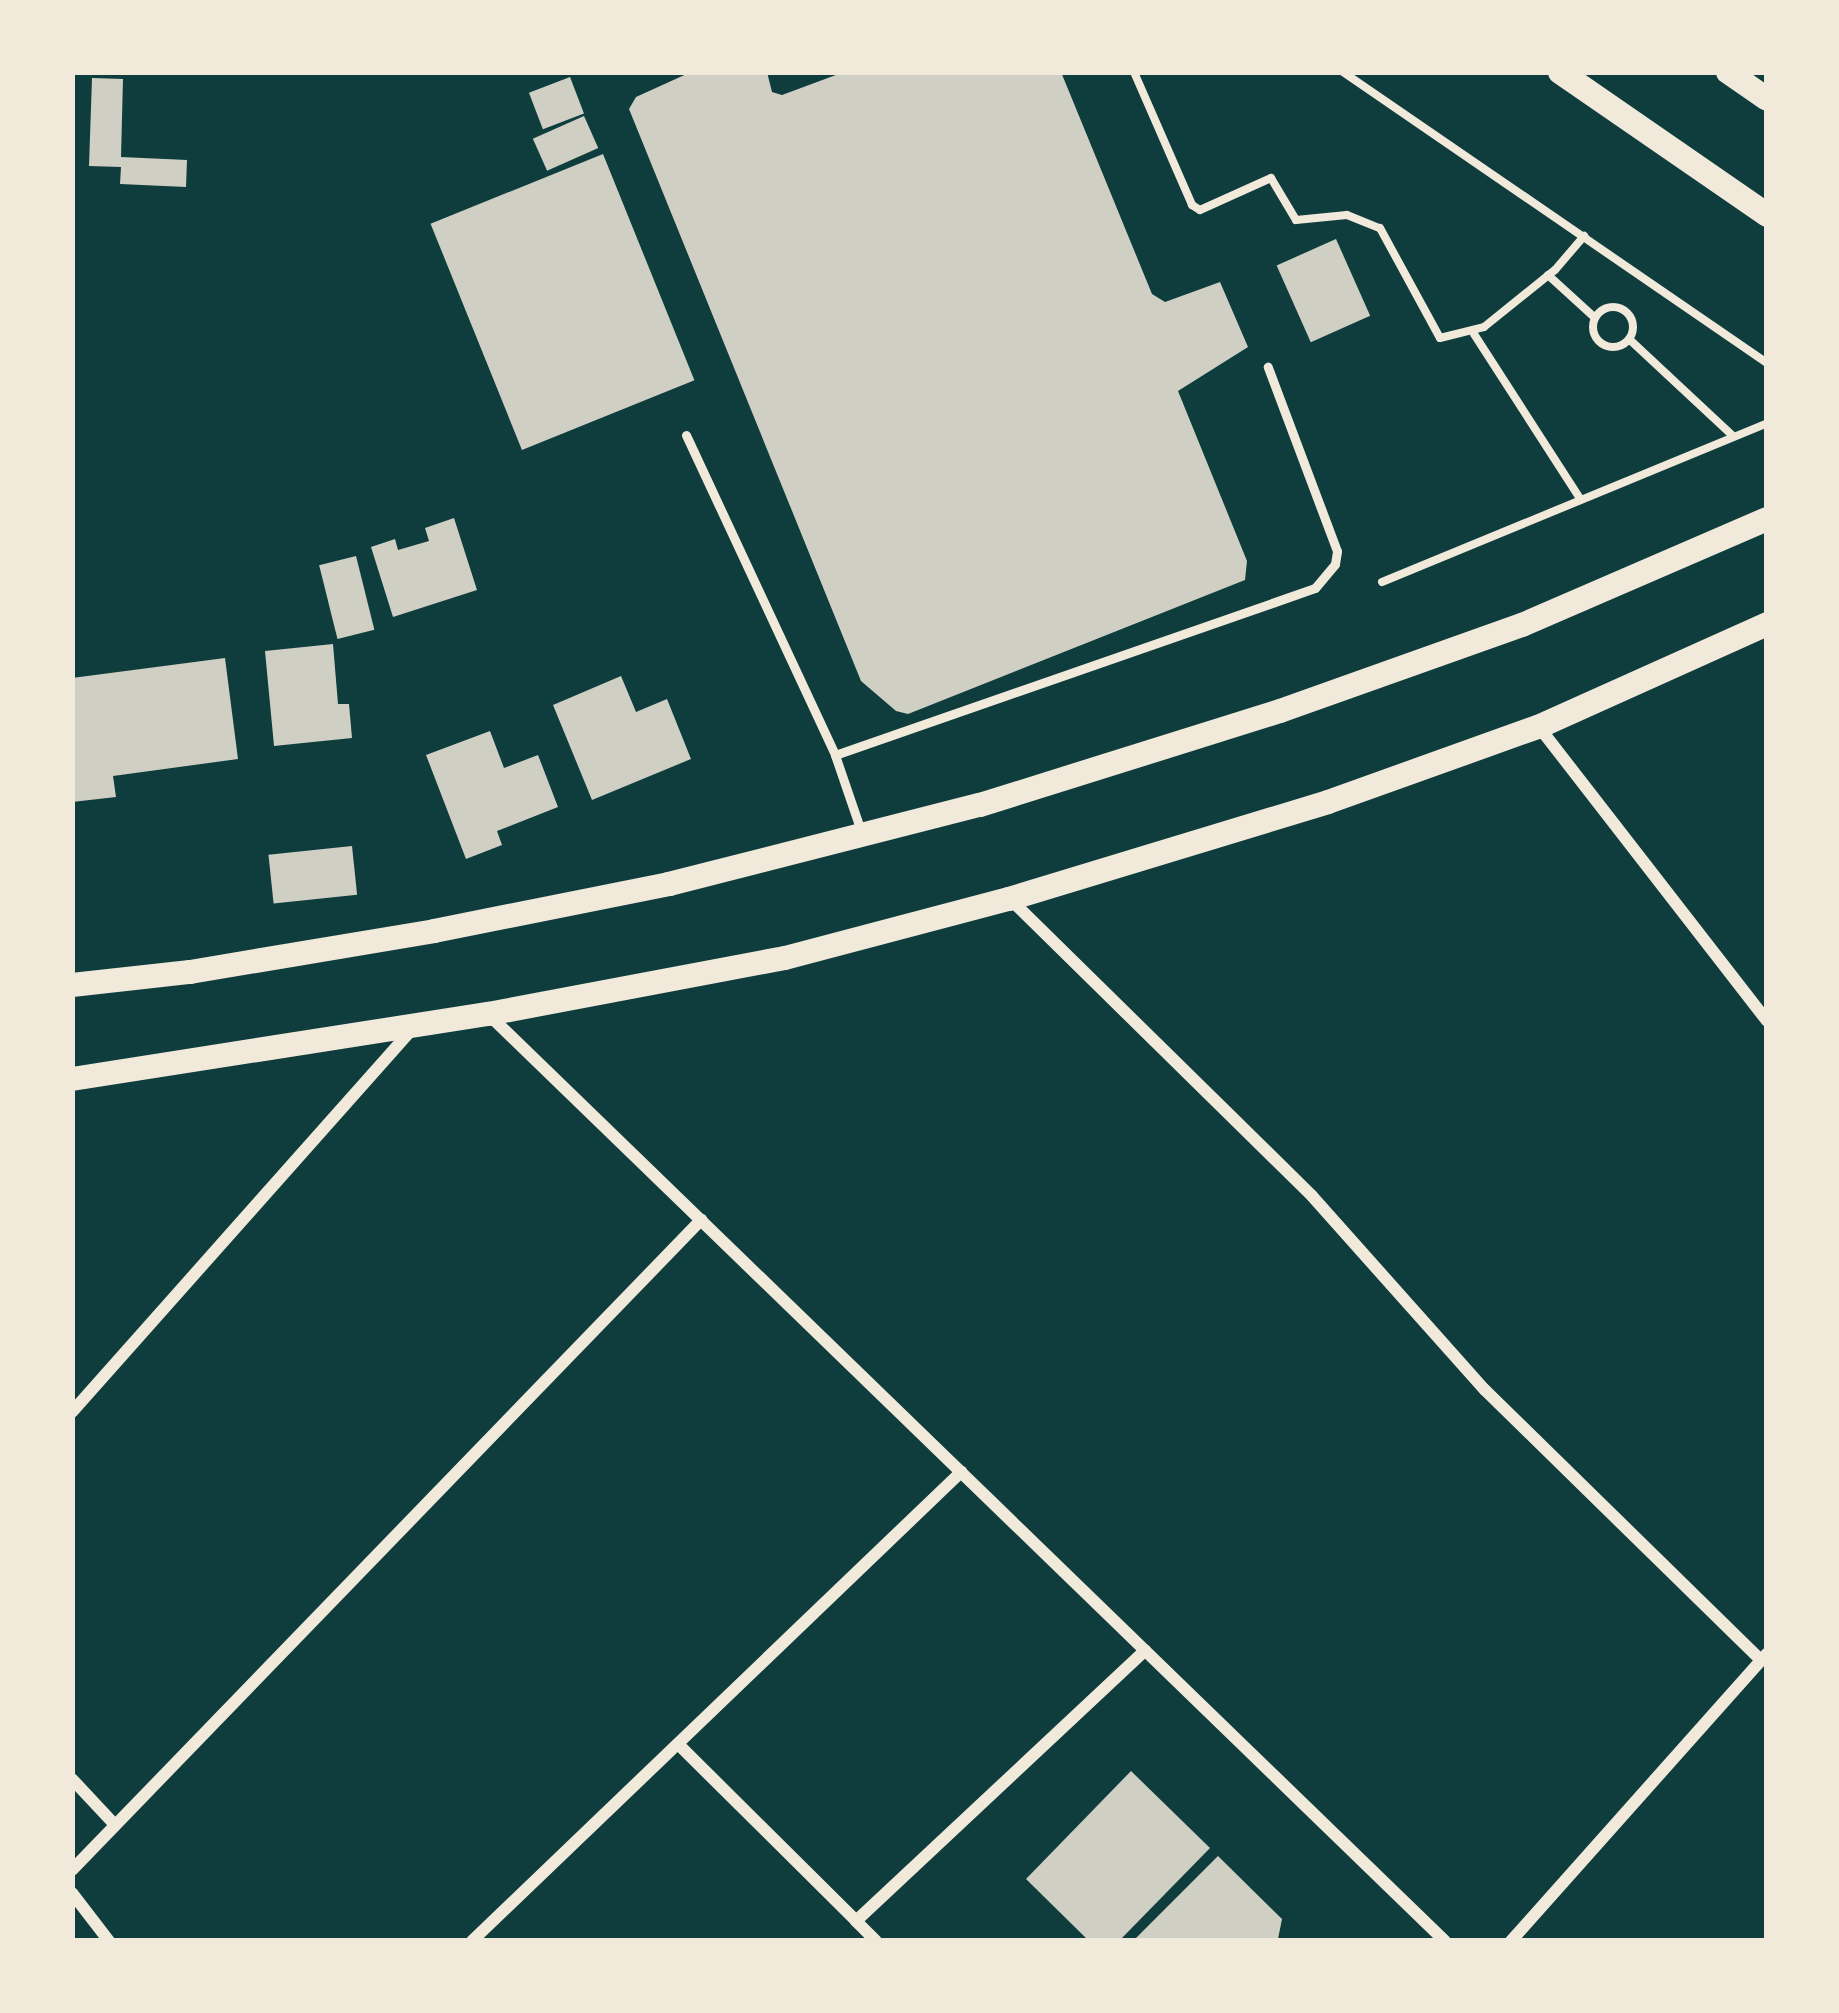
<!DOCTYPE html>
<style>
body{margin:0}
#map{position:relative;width:1839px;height:2013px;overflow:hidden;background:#0f3d3e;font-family:"Nunito Sans",sans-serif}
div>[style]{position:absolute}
.building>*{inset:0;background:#cfcfc3;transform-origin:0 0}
.path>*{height:8px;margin:-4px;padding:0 4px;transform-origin:4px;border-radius:4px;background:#f1e9da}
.path>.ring{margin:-4px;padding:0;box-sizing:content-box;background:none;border:8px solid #f1e9da;border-radius:50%}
.service>*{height:9px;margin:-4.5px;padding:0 4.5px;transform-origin:4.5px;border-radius:4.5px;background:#f1e9da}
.minor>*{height:12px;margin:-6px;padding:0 6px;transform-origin:6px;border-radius:6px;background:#f1e9da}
.secondary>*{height:24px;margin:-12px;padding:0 12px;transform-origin:12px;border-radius:12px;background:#f1e9da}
span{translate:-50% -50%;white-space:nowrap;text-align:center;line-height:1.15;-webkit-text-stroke:9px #f1e9da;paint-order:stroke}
.frame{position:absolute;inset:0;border:75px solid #f1e9da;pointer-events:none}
</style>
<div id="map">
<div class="building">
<div style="clip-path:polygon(691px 72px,767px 72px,772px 92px,782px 95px,844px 72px,1061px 72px,1152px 294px,1165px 302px,1220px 282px,1248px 347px,1178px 391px,1247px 561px,1245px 580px,908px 714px,896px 711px,861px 681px,629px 109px,636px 97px)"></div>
<div style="left:570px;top:77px;width:39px;height:44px;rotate:69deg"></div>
<div style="clip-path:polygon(92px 78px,123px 79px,121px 157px,187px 160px,186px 187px,120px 184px,121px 167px,89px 166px)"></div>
<div style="left:584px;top:116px;width:35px;height:56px;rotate:66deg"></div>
<div style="left:603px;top:154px;width:244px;height:186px;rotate:68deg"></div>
<div style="left:1336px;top:239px;width:84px;height:65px;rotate:66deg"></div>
<div style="clip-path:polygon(454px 518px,477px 590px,393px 617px,371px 547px,395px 539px,398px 550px,429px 541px,425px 528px)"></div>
<div style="left:356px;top:556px;width:76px;height:38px;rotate:76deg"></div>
<div style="clip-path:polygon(333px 644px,338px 704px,349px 704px,352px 738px,274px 746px,265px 651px)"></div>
<div style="clip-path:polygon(225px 658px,238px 759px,113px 776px,116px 797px,72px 802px,72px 678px)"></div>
<div style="clip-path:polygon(621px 676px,636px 712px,667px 699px,691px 759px,592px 800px,553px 705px)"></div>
<div style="clip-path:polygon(490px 731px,504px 768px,538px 755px,558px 807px,497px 831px,502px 845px,466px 859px,426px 755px)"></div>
<div style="left:352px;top:846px;width:49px;height:84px;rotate:84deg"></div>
<div style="clip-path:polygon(1131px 1771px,1210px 1848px,1119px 1941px,1089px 1941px,1026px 1879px)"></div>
<div style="clip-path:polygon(1218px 1856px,1282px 1919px,1278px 1939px,1133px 1941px)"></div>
</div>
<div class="path">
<div style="left:1134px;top:72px;width:145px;rotate:66.4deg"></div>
<div style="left:1192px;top:205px;width:9px;rotate:32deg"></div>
<div style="left:1200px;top:210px;width:78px;rotate:-24.3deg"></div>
<div style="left:1271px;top:178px;width:49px;rotate:59.2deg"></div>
<div style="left:1296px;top:220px;width:51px;rotate:-5.6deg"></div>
<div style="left:1347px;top:215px;width:35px;rotate:22deg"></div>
<div style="left:1380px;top:228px;width:125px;rotate:61.4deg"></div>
<div style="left:1440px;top:338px;width:45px;rotate:-14deg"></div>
<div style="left:1484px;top:327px;width:91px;rotate:-38.8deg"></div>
<div style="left:1555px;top:270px;width:45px;rotate:-49.5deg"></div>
<div style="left:1343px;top:72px;width:514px;rotate:34.46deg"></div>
<div style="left:1548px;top:275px;width:62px;rotate:42.4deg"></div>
<div class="ring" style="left:1593px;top:307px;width:32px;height:32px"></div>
<div style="left:1474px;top:334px;width:197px;rotate:57.2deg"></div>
<div style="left:1629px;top:339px;width:142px;rotate:43deg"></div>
<div style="left:1382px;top:582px;width:417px;rotate:-22.4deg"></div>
</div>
<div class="service">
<div style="left:686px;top:435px;width:353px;rotate:65deg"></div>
<div style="left:835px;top:755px;width:80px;rotate:71.1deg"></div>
<div style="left:835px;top:755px;width:508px;rotate:-19.18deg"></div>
<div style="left:1315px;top:588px;width:31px;rotate:-50deg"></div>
<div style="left:1335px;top:564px;width:13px;rotate:-81deg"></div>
<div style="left:1337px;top:551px;width:197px;rotate:-110.6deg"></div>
</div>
<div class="minor">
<div style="left:1539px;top:727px;width:372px;rotate:52.2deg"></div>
<div style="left:1010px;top:899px;width:424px;rotate:44.5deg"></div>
<div style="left:1312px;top:1196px;width:260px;rotate:48.3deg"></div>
<div style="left:1485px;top:1390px;width:386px;rotate:44.4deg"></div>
<div style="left:489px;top:1015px;width:1331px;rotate:44.09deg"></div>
<div style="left:72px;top:1412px;width:515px;rotate:-48.38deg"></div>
<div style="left:678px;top:1744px;width:251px;rotate:44.8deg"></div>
<div style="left:72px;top:1779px;width:63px;rotate:46.9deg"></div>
<div style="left:72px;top:1870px;width:905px;rotate:-45.94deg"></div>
<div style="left:72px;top:1893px;width:61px;rotate:52.4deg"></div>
<div style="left:472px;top:1941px;width:678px;rotate:-43.8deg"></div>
<div style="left:876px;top:1941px;width:28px;rotate:-135deg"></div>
<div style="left:856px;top:1921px;width:396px;rotate:-43.1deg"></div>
<div style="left:1511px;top:1941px;width:385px;rotate:-48.3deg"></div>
</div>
<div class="secondary">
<div style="left:1560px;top:72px;width:252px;rotate:34.6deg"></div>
<div style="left:1728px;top:72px;width:47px;rotate:34.7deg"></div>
<div style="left:72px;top:985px;width:119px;rotate:-6.3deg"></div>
<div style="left:190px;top:972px;width:247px;rotate:-9.5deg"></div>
<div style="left:434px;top:931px;width:240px;rotate:-11.3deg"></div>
<div style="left:669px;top:884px;width:321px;rotate:-14.3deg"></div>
<div style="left:980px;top:805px;width:314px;rotate:-17.4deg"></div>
<div style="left:1280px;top:711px;width:257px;rotate:-19.6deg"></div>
<div style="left:1522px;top:625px;width:267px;rotate:-23.4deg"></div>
<div style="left:72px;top:1079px;width:421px;rotate:-8.9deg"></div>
<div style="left:488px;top:1014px;width:302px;rotate:-10.7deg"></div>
<div style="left:785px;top:958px;width:232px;rotate:-14.8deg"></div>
<div style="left:1009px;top:899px;width:333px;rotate:-16.9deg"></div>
<div style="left:1328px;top:802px;width:223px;rotate:-19.7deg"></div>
<div style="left:1538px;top:727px;width:251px;rotate:-24.2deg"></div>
</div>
<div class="frame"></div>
</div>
